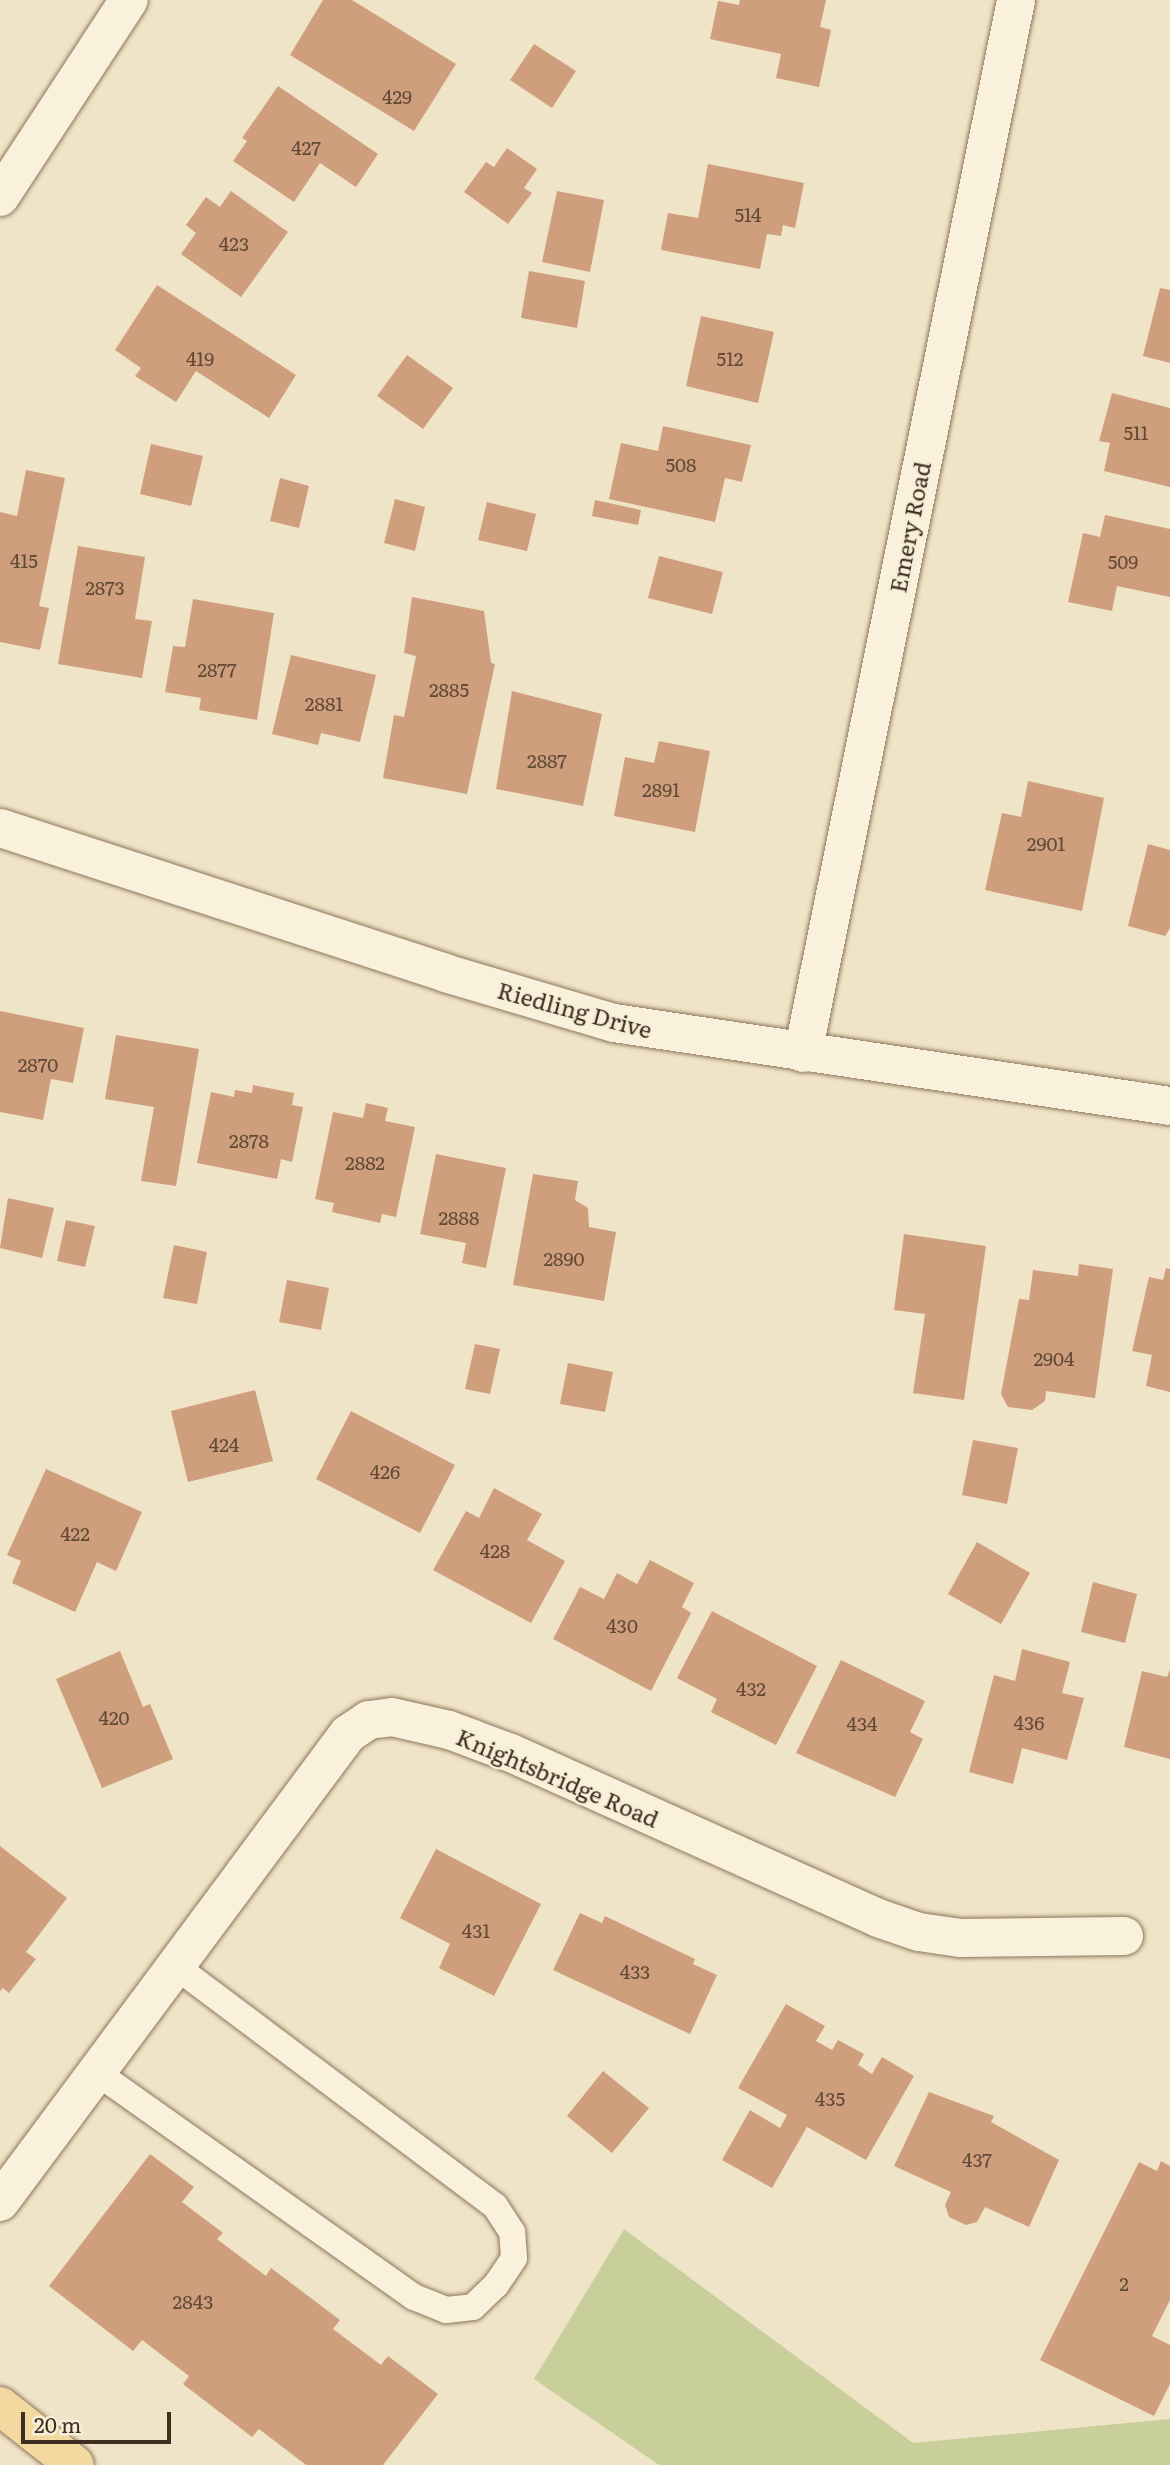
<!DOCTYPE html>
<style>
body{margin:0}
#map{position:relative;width:1170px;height:2465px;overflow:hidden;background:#f0e4c8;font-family:Literata,serif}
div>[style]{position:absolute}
.green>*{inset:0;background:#c9cf9b}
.building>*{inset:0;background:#cf9f7d}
.roads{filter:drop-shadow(0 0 2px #8d765c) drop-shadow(0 0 2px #8d765c)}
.service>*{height:26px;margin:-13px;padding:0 13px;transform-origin:13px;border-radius:13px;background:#faf1dc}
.minor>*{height:38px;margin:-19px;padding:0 19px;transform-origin:19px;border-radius:19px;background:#faf1dc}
.primary>*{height:38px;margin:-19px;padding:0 19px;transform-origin:19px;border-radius:19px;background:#f3d9a0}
span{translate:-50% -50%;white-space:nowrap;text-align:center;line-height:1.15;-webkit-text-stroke:5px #f7eed8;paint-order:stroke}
.number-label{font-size:19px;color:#624a37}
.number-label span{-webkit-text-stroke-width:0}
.street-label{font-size:23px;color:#3d2e20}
.scale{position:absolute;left:21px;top:2412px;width:150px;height:32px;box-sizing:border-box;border:4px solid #3d2e20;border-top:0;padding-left:9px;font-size:21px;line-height:24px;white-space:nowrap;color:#3d2e20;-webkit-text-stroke:5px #f7eed8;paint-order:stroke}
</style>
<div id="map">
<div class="green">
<i style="clip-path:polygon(624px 2229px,913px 2443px,1170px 2419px,1170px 2465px,659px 2465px,534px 2379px)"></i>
</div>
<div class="building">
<i style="clip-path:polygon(323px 0,352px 0,456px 64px,414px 131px,290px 55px)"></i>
<i style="clip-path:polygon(740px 0,826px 0,820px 27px,831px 30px,819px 87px,776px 78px,781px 54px,710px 39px,718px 1px,739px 5px)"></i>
<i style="clip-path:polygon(534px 44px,576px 71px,552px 108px,510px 80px)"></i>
<i style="clip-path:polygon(278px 86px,378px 154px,356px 187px,320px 163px,294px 202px,233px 161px,247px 141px,242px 138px)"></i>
<i style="clip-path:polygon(507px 148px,537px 169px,524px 188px,532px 193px,508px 224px,464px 192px,486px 162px,494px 167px)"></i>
<i style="clip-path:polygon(708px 164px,804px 183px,795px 228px,783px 225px,781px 236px,767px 234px,760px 269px,661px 250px,668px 213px,698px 218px)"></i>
<i style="clip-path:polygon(231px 191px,288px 232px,241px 297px,181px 254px,196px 233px,186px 225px,206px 197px,220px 207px)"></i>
<i style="clip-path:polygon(557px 191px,604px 200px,590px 272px,542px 262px)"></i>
<i style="clip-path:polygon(529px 271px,585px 281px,577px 328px,521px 318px)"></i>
<i style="clip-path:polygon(157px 285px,296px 375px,269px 418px,196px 371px,176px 402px,135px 376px,141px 368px,115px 350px)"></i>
<i style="clip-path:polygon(1160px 288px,1170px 290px,1170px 363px,1143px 356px)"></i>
<i style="clip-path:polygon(701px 316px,774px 332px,758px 403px,686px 386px)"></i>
<i style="clip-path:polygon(407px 355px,453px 388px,423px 429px,377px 396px)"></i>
<i style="clip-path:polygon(1112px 393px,1170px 408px,1170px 487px,1104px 471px,1110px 443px,1099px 441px)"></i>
<i style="clip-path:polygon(663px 426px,751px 445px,742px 482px,725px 478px,715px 522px,609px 499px,621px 443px,658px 451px)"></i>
<i style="clip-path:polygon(151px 444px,203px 456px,191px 506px,140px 494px)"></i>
<i style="clip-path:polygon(26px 470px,65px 478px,39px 606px,49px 608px,40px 650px,0 642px,0 512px,17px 516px)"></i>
<i style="clip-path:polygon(280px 478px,309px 486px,299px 528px,270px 521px)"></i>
<i style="clip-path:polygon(395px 499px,425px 507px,415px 551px,384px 543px)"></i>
<i style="clip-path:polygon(595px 500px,641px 510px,638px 525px,592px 516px)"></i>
<i style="clip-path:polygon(487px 502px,536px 514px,527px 551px,478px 540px)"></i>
<i style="clip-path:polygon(1105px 515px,1170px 529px,1170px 597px,1117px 586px,1112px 611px,1068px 602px,1083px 533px,1100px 537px)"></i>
<i style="clip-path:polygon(78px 546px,145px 557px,135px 619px,152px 621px,142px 678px,58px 664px)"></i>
<i style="clip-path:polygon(659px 556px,723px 572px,712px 614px,648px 598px)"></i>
<i style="clip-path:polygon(412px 597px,484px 611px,491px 663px,495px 664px,467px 794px,383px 778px,394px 715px,404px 717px,416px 656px,404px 653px)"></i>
<i style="clip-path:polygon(193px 599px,274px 613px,257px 720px,199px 710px,201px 698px,165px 692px,173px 646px,185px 647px)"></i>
<i style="clip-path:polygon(291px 655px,376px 675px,360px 742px,321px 733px,318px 745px,272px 734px)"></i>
<i style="clip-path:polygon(512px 691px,602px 714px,583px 806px,496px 789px)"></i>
<i style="clip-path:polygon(659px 741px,710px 751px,695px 832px,614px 816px,625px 757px,654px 763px)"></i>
<i style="clip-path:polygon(1028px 781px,1104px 798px,1082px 911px,985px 890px,1002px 813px,1021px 817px)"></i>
<i style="clip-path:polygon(1148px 844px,1170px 850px,1170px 928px,1165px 936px,1128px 926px)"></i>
<i style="clip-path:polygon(0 1011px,84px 1028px,73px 1083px,51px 1079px,43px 1120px,0 1112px)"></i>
<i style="clip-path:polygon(116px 1035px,199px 1049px,176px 1186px,141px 1181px,154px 1107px,105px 1099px)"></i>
<i style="clip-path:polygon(253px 1085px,294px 1093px,292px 1105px,303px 1107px,292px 1162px,281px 1159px,277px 1179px,197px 1163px,211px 1092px,234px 1097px,235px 1090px,252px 1093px)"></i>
<i style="clip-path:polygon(366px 1103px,388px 1108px,385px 1121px,415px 1127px,396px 1217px,382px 1214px,380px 1223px,332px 1212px,334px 1203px,315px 1199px,333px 1112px,363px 1118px)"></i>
<i style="clip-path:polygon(436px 1154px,506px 1168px,486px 1268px,462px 1263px,466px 1243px,420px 1234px)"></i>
<i style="clip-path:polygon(533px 1174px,578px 1181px,575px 1200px,588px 1208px,589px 1227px,616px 1232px,604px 1301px,513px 1285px)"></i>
<i style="clip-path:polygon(8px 1198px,54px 1208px,42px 1258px,0 1248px)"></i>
<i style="clip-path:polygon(66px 1220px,95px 1226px,85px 1267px,57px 1261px)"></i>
<i style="clip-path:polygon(904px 1234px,986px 1246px,964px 1400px,913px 1393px,925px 1314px,894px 1310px)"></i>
<i style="clip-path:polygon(174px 1245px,207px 1252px,197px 1304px,163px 1298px)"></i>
<i style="clip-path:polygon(1079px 1264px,1113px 1269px,1095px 1398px,1046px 1391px,1045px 1401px,1032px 1410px,1008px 1407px,1001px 1394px,1019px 1299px,1029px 1300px,1033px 1270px,1078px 1276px)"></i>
<i style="clip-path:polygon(1166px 1268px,1170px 1269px,1170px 1392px,1146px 1386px,1152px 1355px,1132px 1351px,1149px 1277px,1163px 1280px)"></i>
<i style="clip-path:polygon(287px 1280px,329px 1288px,321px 1330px,279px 1322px)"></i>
<i style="clip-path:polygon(475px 1344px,500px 1349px,490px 1394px,465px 1389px)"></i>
<i style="clip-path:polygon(568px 1363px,613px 1372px,605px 1412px,560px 1404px)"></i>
<i style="clip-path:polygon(255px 1390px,273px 1461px,188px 1482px,171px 1411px)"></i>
<i style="clip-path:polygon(351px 1411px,455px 1465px,420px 1533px,316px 1479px)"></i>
<i style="clip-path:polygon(973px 1440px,1018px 1448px,1007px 1504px,962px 1495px)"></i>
<i style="clip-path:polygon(46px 1469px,142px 1512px,116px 1571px,97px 1562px,75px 1612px,12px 1583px,21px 1561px,7px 1555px)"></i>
<i style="clip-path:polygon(494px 1488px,542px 1514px,527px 1540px,565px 1561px,531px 1623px,433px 1570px,466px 1511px,479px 1518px)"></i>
<i style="clip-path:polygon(977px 1542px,1030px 1573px,1001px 1624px,948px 1594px)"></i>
<i style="clip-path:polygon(650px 1560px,694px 1583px,682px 1607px,691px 1613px,651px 1691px,553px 1639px,580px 1587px,604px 1599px,617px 1573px,637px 1584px)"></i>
<i style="clip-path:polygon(1093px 1582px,1137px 1594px,1125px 1643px,1081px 1632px)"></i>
<i style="clip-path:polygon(712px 1611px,817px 1666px,776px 1745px,711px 1712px,717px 1699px,677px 1678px)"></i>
<i style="clip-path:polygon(1022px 1649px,1070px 1662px,1062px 1693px,1084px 1698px,1067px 1760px,1022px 1748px,1013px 1784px,969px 1772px,994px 1675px,1015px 1681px)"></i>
<i style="clip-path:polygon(120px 1651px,143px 1707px,150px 1704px,173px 1759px,102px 1788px,56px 1679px)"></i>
<i style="clip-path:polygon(841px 1660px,925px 1701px,910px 1732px,923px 1739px,895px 1797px,796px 1753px)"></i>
<i style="clip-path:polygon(1170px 1669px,1170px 1759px,1124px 1747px,1142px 1671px,1167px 1677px)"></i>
<i style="clip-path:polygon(0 1846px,67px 1898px,26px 1952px,36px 1959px,9px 1993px,3px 1988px,0 1991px)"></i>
<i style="clip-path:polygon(436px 1849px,541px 1904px,494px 1996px,439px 1968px,450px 1944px,400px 1918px)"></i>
<i style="clip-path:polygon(580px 1913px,602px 1923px,605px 1916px,695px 1959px,693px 1964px,717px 1975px,690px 2034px,553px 1970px)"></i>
<i style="clip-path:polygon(786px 2004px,825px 2026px,816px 2041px,832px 2050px,838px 2040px,864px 2054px,858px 2065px,872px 2074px,882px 2057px,914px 2076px,866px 2160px,807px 2127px,772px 2188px,722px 2160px,750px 2110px,780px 2128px,787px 2115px,738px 2088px)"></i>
<i style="clip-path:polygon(603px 2071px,649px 2108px,612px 2153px,567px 2116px)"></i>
<i style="clip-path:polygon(929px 2092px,994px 2116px,991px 2122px,1059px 2160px,1029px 2227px,985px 2207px,977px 2222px,966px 2225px,949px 2217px,945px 2205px,951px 2192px,894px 2166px)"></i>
<i style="clip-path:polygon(150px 2154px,194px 2187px,182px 2202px,223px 2233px,217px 2239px,266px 2276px,271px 2268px,340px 2320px,333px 2329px,381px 2365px,388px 2356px,438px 2394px,383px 2465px,306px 2465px,259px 2429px,252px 2437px,183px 2384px,189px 2376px,142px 2340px,133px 2351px,49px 2286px)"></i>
<i style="clip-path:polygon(1161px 2161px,1170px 2166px,1170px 2300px,1152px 2336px,1170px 2345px,1170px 2384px,1154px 2416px,1040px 2360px,1139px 2162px,1157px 2171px)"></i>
</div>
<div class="roads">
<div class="service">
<i style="left:96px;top:2072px;width:390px;rotate:35.3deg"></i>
<i style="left:414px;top:2297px;width:35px;rotate:22deg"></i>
<i style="left:446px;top:2310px;width:27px;rotate:-6deg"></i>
<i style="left:473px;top:2307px;width:32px;rotate:-44deg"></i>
<i style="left:496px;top:2285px;width:32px;rotate:-56deg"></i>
<i style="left:514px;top:2258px;width:26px;rotate:-94deg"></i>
<i style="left:512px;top:2232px;width:31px;rotate:-123deg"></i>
<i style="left:495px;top:2206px;width:400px;rotate:-143.1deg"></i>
</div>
<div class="minor">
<i style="left:0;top:197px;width:235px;rotate:-56.8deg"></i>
<i style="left:0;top:828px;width:468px;rotate:18deg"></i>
<i style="left:445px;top:973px;width:176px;rotate:16.5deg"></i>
<i style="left:614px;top:1023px;width:562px;rotate:8.49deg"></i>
<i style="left:803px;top:1053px;width:1074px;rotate:-78.56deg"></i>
<i style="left:0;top:2202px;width:583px;rotate:-53.37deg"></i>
<i style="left:348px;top:1734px;width:25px;rotate:-34deg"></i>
<i style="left:369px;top:1720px;width:23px;rotate:-7deg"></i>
<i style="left:392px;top:1717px;width:58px;rotate:12.8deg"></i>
<i style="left:449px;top:1730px;width:66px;rotate:20.4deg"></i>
<i style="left:511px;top:1753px;width:402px;rotate:24.2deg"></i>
<i style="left:878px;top:1918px;width:43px;rotate:18.9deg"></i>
<i style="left:919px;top:1932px;width:41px;rotate:8.3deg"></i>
<i style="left:960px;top:1938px;width:164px;rotate:-0.7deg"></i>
</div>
<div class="primary">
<i style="left:0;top:2406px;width:95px;rotate:38.2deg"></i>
</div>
</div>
<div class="number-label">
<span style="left:397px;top:97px">429</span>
<span style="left:306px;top:148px">427</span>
<span style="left:748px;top:215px">514</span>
<span style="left:234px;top:244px">423</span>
<span style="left:200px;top:359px">419</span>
<span style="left:730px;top:359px">512</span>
<span style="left:1136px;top:433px">511</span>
<span style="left:681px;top:465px">508</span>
<span style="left:24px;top:561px">415</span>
<span style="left:1123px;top:562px">509</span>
<span style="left:105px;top:588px">2873</span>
<span style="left:217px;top:670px">2877</span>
<span style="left:449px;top:690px">2885</span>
<span style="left:324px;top:704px">2881</span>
<span style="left:547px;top:761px">2887</span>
<span style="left:661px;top:790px">2891</span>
<span style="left:1046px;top:844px">2901</span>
<span style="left:38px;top:1065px">2870</span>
<span style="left:249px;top:1141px">2878</span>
<span style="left:365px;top:1163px">2882</span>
<span style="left:459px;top:1218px">2888</span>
<span style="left:564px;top:1259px">2890</span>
<span style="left:1054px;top:1359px">2904</span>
<span style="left:224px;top:1445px">424</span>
<span style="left:385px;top:1472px">426</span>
<span style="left:75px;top:1534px">422</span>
<span style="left:495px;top:1551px">428</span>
<span style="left:622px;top:1626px">430</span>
<span style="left:751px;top:1689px">432</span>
<span style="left:114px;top:1718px">420</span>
<span style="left:1029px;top:1723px">436</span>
<span style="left:862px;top:1724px">434</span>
<span style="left:476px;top:1931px">431</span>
<span style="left:635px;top:1972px">433</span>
<span style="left:830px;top:2099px">435</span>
<span style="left:977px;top:2160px">437</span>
<span style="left:1124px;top:2284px">2</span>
<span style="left:193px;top:2302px">2843</span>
</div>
<div class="street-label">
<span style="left:909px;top:527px;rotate:-79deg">Emery Road</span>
<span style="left:575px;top:1009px;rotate:15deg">Riedling Drive</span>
<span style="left:558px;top:1777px;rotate:23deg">Knightsbridge Road</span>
</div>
<div class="scale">20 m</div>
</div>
